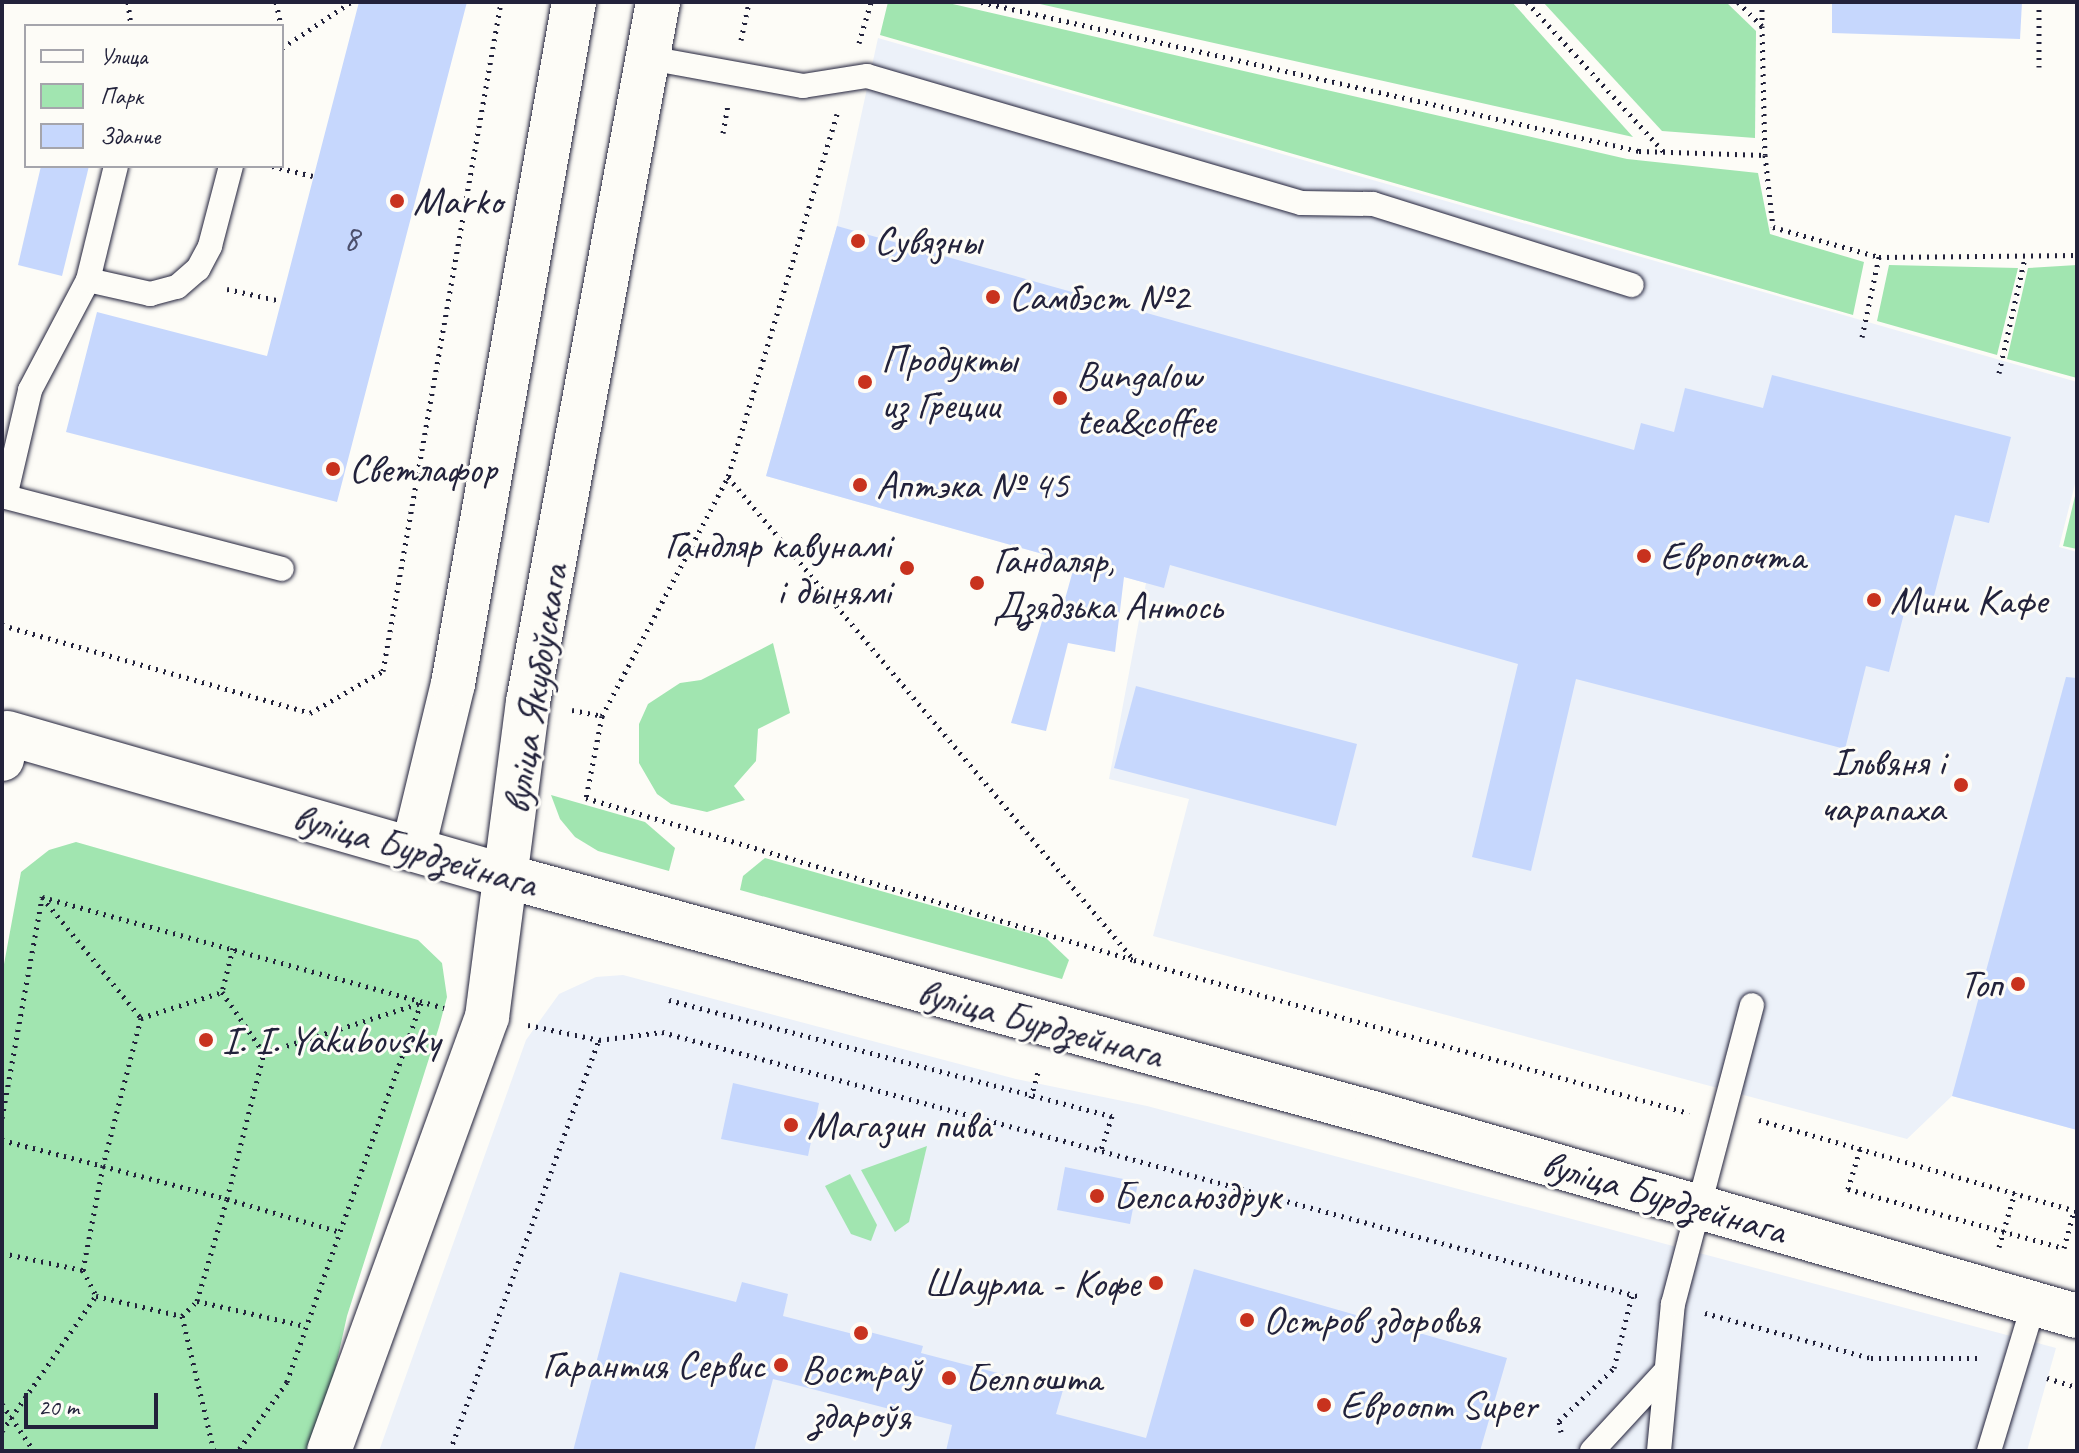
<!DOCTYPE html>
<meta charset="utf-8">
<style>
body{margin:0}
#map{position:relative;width:2079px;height:1453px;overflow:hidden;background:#fdfcf7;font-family:Caveat,sans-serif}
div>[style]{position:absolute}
.built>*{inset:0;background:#ecf1f9}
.green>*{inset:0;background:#a1e5b0}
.building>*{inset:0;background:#c6d7fd}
.path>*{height:5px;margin-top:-2.5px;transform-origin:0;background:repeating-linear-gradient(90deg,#22223b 0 2px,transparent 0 8px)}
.roads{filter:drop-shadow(0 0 2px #22223b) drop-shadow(0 0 2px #22223b)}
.service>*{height:24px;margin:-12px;padding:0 12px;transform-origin:12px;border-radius:12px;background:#fdfcf7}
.tertiary>*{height:44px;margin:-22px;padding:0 22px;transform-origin:22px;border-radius:22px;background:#fdfcf7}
.secondary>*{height:44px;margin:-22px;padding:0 22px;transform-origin:22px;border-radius:22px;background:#fdfcf7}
.dots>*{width:22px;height:22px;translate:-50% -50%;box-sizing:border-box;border:4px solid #fdfcf7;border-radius:50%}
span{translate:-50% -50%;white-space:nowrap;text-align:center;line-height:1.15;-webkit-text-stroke:6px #fdfcf7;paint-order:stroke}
.number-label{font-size:36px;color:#4b4f6c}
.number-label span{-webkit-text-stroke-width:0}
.poi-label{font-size:40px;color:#22223b}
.left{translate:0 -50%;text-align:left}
.right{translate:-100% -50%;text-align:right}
.street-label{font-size:40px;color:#22223b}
.frame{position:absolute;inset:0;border:4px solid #22223b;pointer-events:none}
.legend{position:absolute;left:24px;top:24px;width:260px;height:144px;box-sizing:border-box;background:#fdfcf7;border:2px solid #a5a5ac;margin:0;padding:10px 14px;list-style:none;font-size:24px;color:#22223b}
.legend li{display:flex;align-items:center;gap:16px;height:40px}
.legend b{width:40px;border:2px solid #a5a5ac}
.scale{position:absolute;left:24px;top:1393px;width:134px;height:36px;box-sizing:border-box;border:4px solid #22223b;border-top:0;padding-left:10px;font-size:24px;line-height:28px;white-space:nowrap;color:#22223b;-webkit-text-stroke:6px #fdfcf7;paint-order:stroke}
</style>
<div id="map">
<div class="built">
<i style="clip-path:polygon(878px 38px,2077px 382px,2077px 476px,2059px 547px,2077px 552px,2077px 1130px,1952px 1096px,1907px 1139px,1153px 936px,1189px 799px,1109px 779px,1146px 583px,766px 476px,837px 226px)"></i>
<i style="clip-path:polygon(623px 975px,1016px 1079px,1147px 1106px,2056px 1348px,2027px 1451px,379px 1451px,526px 1040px,559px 994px,596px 977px)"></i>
</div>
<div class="green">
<i style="clip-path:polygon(888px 2px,944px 2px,1627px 159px,1758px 173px,1770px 234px,1864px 262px,1853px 315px,880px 35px)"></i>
<i style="clip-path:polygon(1031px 2px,1512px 2px,1633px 137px)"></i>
<i style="clip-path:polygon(1543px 2px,1726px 2px,1756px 31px,1755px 138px,1662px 131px)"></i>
<i style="clip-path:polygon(1889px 265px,2018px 268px,1997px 355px,1877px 321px)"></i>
<i style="clip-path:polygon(2077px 265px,2077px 378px,2007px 359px,2028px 268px)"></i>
<i style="clip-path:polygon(2077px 488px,2077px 549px,2063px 546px)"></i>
<i style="clip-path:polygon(773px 643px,790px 713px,758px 729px,756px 761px,734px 786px,745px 800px,707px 812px,671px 804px,657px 794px,639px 763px,639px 724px,648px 704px,680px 683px,701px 680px)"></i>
<i style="clip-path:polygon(551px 795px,645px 822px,675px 848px,669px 871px,598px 851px,575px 837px,560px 819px)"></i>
<i style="clip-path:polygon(76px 842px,418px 940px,442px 963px,447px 997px,439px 1027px,347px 1316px,317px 1451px,2px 1451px,2px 975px,21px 872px,49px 850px)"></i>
<i style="clip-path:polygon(765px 858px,1046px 938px,1069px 960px,1062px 979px,740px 890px,743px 876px)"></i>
<i style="clip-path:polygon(927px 1146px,909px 1222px,895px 1232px,861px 1170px)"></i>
<i style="clip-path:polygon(850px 1174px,877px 1225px,871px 1241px,851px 1234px,825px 1186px)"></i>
</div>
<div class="building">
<i style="clip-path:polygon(359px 2px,467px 2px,337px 502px,66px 432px,97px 312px,267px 356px)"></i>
<i style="clip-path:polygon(1832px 2px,2022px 2px,2020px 39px,1832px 33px)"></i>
<i style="clip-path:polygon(41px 166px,89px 166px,62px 276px,18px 265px)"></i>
<i style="clip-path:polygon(837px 226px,1634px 450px,1641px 423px,1674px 432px,1685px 388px,1763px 408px,1772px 375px,2011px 437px,1989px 523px,1955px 515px,1934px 596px,1910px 590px,1889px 672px,1866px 666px,1845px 749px,1576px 679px,1531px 871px,1472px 857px,1518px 664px,1170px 565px,1164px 588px,1124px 577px,1115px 652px,1068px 643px,1046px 731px,1011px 723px,1047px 605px,1062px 610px,1075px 563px,766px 476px)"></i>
<i style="clip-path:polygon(2066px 677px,2077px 678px,2077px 1130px,1952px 1096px)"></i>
<i style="clip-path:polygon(1136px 686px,1357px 744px,1336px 826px,1114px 768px)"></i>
<i style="clip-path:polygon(733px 1083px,819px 1103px,808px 1156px,721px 1139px)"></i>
<i style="clip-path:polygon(1065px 1167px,1138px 1182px,1130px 1224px,1057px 1210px)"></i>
<i style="clip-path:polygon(1194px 1269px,1507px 1358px,1480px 1451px,946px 1451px,952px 1425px,773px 1379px,754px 1451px,573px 1451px,620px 1272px,736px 1302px,742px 1282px,788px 1294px,783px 1316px,857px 1335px,858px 1329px,923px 1346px,921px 1353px,1063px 1390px,1056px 1414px,1146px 1438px)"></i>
</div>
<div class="path">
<i style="left:128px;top:2px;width:24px;rotate:83deg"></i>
<i style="left:276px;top:2px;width:25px;rotate:78deg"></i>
<i style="left:981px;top:2px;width:675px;rotate:12.76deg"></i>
<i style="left:1639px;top:151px;width:126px;rotate:1.8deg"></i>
<i style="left:1765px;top:155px;width:72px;rotate:83.7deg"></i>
<i style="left:1773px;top:227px;width:110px;rotate:15.8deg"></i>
<i style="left:1879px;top:257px;width:198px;rotate:-0.6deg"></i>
<i style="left:1527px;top:2px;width:203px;rotate:47.6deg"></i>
<i style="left:1738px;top:2px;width:34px;rotate:45deg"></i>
<i style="left:1762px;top:26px;width:129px;rotate:88.7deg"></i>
<i style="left:1762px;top:2px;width:23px;rotate:90deg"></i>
<i style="left:741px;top:40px;width:39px;rotate:-78deg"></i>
<i style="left:859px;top:43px;width:43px;rotate:-73.7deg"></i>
<i style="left:282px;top:48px;width:83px;rotate:-33.7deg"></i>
<i style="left:2039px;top:67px;width:65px;rotate:-90deg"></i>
<i style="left:837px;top:114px;width:379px;rotate:106.7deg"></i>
<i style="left:728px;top:477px;width:631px;rotate:49.95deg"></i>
<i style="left:723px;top:133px;width:28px;rotate:-80deg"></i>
<i style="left:272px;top:166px;width:42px;rotate:13.7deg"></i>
<i style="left:227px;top:289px;width:55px;rotate:12.5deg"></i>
<i style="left:1862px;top:337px;width:82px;rotate:-78deg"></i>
<i style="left:1999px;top:373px;width:118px;rotate:-77.3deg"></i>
<i style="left:2px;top:625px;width:320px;rotate:15.9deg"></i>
<i style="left:310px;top:713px;width:84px;rotate:-29.9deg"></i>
<i style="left:383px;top:671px;width:679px;rotate:-80deg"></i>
<i style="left:572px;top:710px;width:31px;rotate:11deg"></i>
<i style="left:602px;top:716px;width:84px;rotate:101deg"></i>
<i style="left:586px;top:798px;width:571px;rotate:16.47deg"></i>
<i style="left:1134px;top:960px;width:576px;rotate:15.41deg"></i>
<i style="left:602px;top:716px;width:270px;rotate:-62.2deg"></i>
<i style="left:42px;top:897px;width:417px;rotate:15.4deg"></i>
<i style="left:233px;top:948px;width:45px;rotate:104deg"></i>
<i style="left:222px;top:992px;width:74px;rotate:55.5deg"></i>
<i style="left:264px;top:1053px;width:165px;rotate:-17.7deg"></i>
<i style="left:421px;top:1003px;width:402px;rotate:109.5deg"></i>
<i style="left:287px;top:1382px;width:85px;rotate:125.4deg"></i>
<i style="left:669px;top:1000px;width:458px;rotate:14.7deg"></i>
<i style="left:1112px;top:1116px;width:36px;rotate:108deg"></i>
<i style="left:141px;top:1018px;width:153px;rotate:104.4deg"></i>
<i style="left:103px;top:1166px;width:128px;rotate:14.9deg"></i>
<i style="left:227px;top:1199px;width:151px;rotate:-75.8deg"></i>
<i style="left:528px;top:1025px;width:73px;rotate:11.9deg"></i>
<i style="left:599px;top:1040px;width:64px;rotate:-7.2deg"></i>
<i style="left:662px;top:1032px;width:1014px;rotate:15.15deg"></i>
<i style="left:1031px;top:1098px;width:31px;rotate:-75deg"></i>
<i style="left:2px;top:1118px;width:225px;rotate:-79.7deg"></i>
<i style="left:42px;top:897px;width:156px;rotate:50.7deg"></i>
<i style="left:141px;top:1018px;width:85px;rotate:-17.8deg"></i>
<i style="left:1759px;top:1120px;width:331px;rotate:16deg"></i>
<i style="left:2px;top:1140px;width:104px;rotate:14.4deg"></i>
<i style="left:103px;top:1166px;width:106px;rotate:100.9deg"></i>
<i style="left:83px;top:1270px;width:29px;rotate:63deg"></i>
<i style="left:96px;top:1296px;width:88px;rotate:13.1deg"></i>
<i style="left:182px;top:1316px;width:21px;rotate:-45deg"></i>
<i style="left:197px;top:1301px;width:106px;rotate:-73.6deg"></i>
<i style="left:227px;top:1199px;width:115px;rotate:16.2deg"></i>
<i style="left:1860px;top:1149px;width:42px;rotate:106.7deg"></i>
<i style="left:1848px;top:1189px;width:224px;rotate:15.3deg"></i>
<i style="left:2064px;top:1248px;width:39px;rotate:-75deg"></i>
<i style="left:1999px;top:1247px;width:57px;rotate:-73.8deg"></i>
<i style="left:2px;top:1253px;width:83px;rotate:11.9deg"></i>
<i style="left:197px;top:1301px;width:111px;rotate:13deg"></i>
<i style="left:1705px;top:1313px;width:172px;rotate:15.2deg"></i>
<i style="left:1871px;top:1358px;width:109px"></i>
<i style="left:182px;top:1316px;width:139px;rotate:76.7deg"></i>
<i style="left:2047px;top:1378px;width:31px;rotate:17deg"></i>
<i style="left:2px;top:1404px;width:57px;rotate:55.8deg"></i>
<i style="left:2px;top:1431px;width:165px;rotate:-55.2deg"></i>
<i style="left:1561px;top:1432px;width:11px;rotate:-100deg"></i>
<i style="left:1559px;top:1421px;width:76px;rotate:-43.9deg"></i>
<i style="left:1614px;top:1368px;width:75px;rotate:-76.1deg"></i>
<i style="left:450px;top:1451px;width:437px;rotate:-70.1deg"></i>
</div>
<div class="roads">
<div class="service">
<i style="left:649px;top:58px;width:157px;rotate:10.3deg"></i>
<i style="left:803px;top:86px;width:65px;rotate:-8.9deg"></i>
<i style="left:867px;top:76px;width:452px;rotate:16.3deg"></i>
<i style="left:1301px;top:203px;width:72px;rotate:0.8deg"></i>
<i style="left:1373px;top:204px;width:271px;rotate:17.4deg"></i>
<i style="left:88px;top:280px;width:64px;rotate:12.7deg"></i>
<i style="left:150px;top:294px;width:28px;rotate:-15deg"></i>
<i style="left:177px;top:287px;width:28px;rotate:-41deg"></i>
<i style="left:198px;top:269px;width:26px;rotate:-62deg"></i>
<i style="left:210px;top:246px;width:83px;rotate:-75.3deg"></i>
<i style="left:2px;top:496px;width:289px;rotate:14.6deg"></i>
<i style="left:5px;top:497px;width:110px;rotate:-76.8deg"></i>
<i style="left:30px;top:390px;width:124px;rotate:-62.2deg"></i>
<i style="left:88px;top:280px;width:117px;rotate:-76.2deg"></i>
<i style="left:1592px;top:1451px;width:105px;rotate:-47.3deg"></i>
<i style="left:1659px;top:1451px;width:148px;rotate:-84.6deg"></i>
<i style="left:1673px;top:1304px;width:309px;rotate:-75.2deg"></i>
<i style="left:1989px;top:1451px;width:155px;rotate:-73.1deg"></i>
</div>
<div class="tertiary">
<i style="left:509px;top:877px;width:896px;rotate:15.28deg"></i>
<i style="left:1373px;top:1113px;width:733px;rotate:16.09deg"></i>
</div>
<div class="secondary">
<i style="left:2px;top:759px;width:26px;rotate:-79deg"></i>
<i style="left:7px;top:733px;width:522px;rotate:16.01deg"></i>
<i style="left:413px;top:849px;width:170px;rotate:-76.4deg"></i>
<i style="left:453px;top:684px;width:693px;rotate:-79.94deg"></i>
<i style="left:329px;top:1451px;width:462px;rotate:-70deg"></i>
<i style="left:487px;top:1017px;width:318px;rotate:-82.6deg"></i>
<i style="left:528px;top:702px;width:712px;rotate:-79.48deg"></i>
</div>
</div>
<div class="dots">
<i style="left:397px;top:201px;background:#c8321e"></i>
<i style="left:858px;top:241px;background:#c8321e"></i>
<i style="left:993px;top:297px;background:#c8321e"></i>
<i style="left:865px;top:382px;background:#c8321e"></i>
<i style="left:1060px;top:398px;background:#c8321e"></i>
<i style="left:333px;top:469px;background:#c8321e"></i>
<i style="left:860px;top:485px;background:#c8321e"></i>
<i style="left:1644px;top:556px;background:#c8321e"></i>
<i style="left:907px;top:568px;background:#c8321e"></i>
<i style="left:977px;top:583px;background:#c8321e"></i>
<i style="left:1874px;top:600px;background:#c8321e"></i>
<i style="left:1961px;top:785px;background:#c8321e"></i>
<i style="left:2018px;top:984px;background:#c8321e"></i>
<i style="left:206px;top:1040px;background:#c8321e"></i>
<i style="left:791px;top:1125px;background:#c8321e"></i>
<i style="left:1097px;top:1196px;background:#c8321e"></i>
<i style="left:1156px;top:1283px;background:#c8321e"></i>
<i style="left:1247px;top:1320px;background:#c8321e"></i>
<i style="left:861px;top:1333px;background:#c8321e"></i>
<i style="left:781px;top:1365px;background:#c8321e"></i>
<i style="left:949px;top:1378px;background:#c8321e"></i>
<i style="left:1324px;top:1405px;background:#c8321e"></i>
</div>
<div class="number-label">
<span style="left:351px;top:239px">8</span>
</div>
<div class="poi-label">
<span class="left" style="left:413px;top:201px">Marko</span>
<span class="left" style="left:874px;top:241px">Сувязны</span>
<span class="left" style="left:1009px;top:297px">Самбэст №2</span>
<span class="left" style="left:881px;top:382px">Продукты<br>из Греции</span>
<span class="left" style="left:1076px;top:398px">Bungalow<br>tea&amp;coffee</span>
<span class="left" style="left:349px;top:469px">Светлафор</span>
<span class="left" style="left:876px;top:485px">Аптэка № 45</span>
<span class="right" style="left:891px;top:568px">Гандляр кавунамі<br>і дынямі</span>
<span class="left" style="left:1660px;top:556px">Европочта</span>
<span class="left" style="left:993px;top:583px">Гандаляр,<br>Дзядзька Антось</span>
<span class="left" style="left:1890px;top:600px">Мини Кафе</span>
<span class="right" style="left:1945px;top:785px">Ільвяня і<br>чарапаха</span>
<span class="right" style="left:2002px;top:984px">Топ</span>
<span class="left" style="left:222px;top:1040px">I. I. Yakubovsky</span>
<span class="left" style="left:807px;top:1125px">Магазин пива</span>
<span class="left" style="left:1113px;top:1196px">Белсаюздрук</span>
<span class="right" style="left:1140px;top:1283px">Шаурма - Кофе</span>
<span class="left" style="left:1263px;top:1320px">Остров здоровья</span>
<span class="right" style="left:765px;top:1365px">Гарантия Сервис</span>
<span style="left:861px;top:1393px">Востраў<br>здароўя</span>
<span class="left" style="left:965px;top:1378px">Белпошта</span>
<span class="left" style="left:1340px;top:1405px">Евроопт Super</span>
</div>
<div class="street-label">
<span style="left:535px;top:689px;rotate:-81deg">вуліца Якубоўскага</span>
<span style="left:415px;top:850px;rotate:16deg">вуліца Бурдзейнага</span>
<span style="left:1040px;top:1023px;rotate:15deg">вуліца Бурдзейнага</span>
<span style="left:1664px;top:1197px;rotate:16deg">вуліца Бурдзейнага</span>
</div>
<div class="frame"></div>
<ul class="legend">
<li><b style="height:10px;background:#fdfcf7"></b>Улица</li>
<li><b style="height:22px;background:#a1e5b0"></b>Парк</li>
<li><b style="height:22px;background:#c6d7fd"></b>Здание</li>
</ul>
<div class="scale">20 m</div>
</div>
